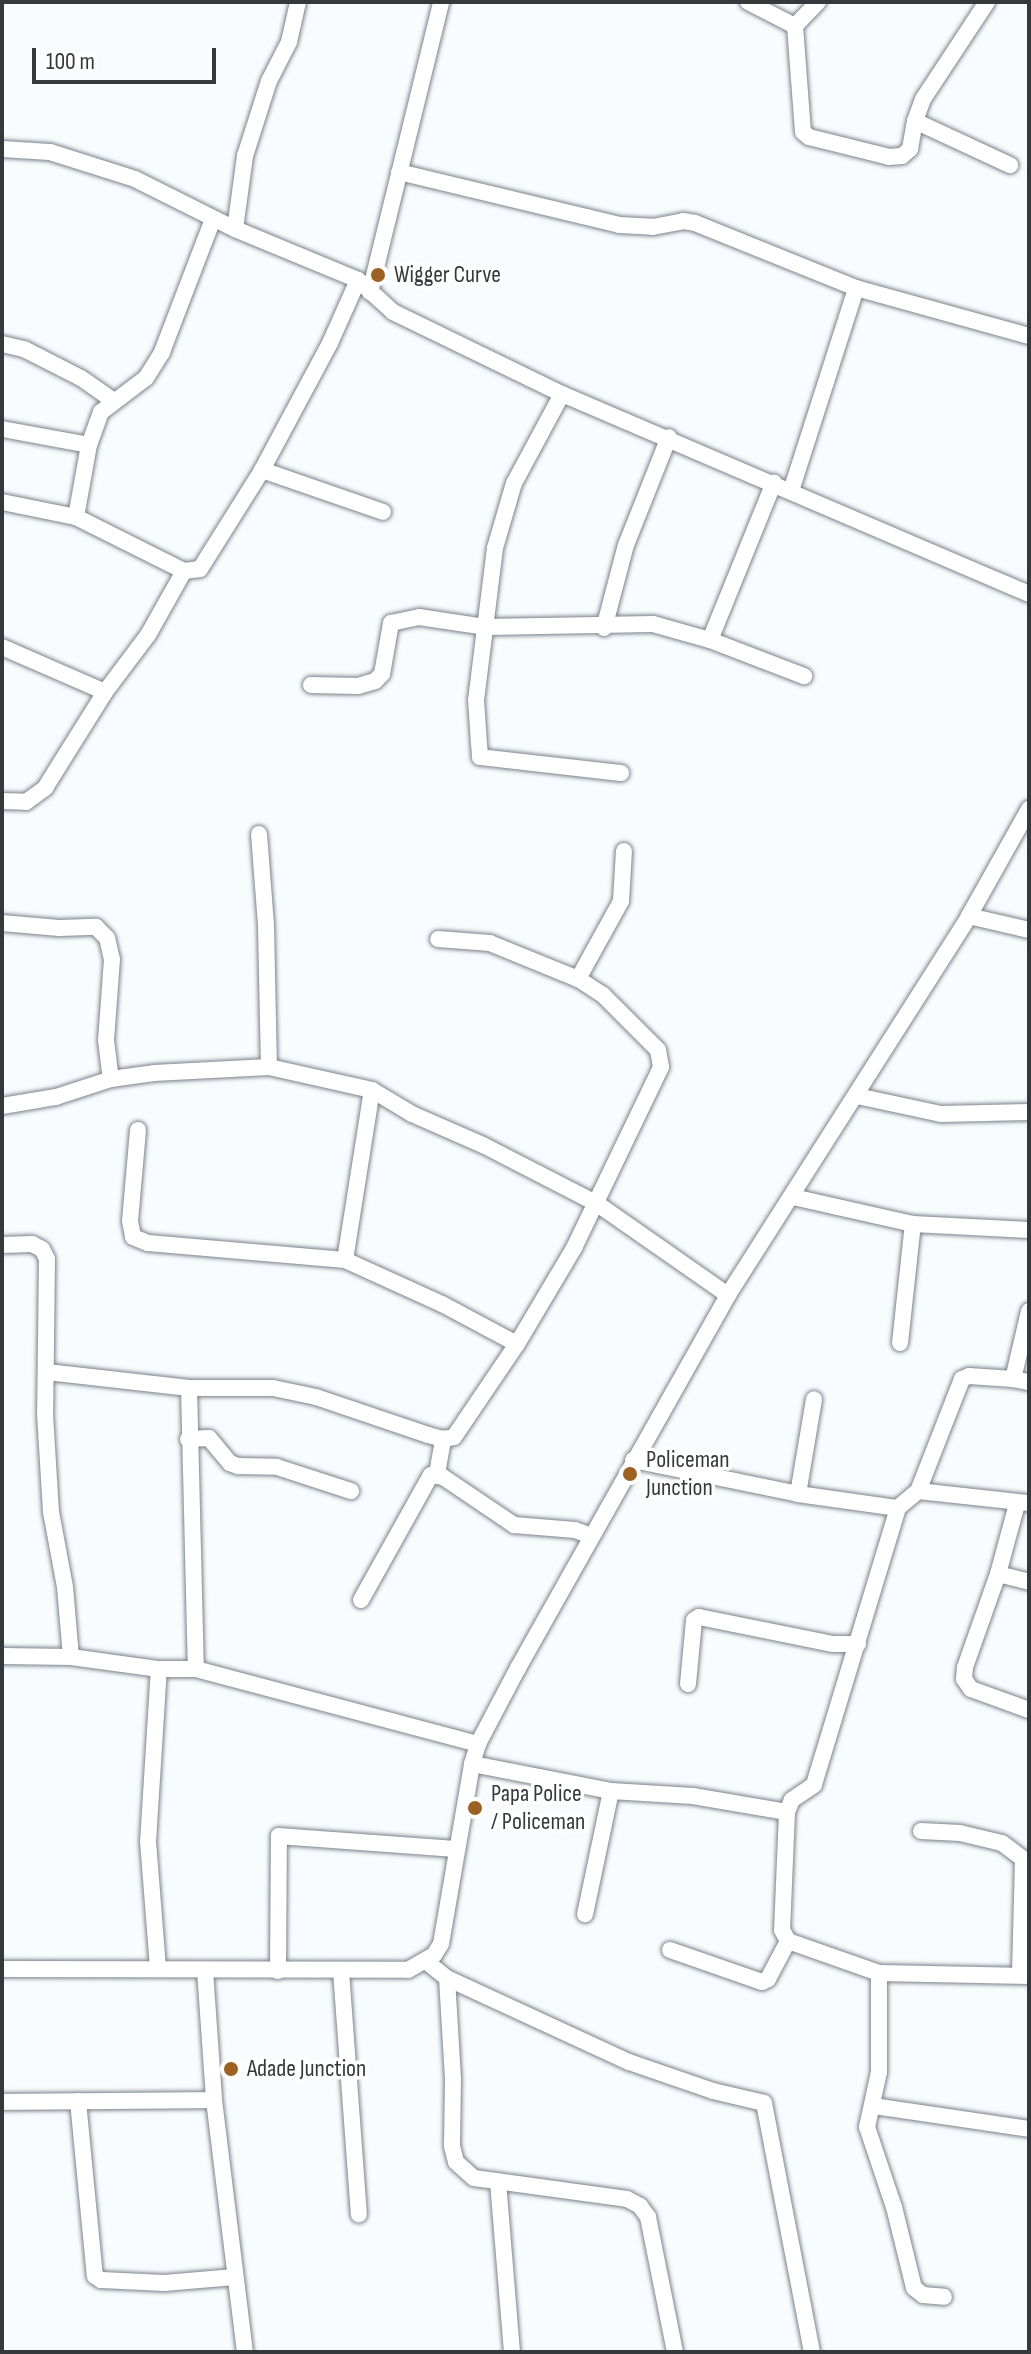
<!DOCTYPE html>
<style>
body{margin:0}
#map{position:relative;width:1031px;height:2354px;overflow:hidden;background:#f9fcff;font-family:"Sofia Sans Condensed",sans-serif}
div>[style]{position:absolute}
.roads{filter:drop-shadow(0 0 2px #7b8289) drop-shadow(0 0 2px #7b8289)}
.minor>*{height:16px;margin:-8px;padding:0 8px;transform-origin:8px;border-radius:8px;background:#fff}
.dots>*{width:22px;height:22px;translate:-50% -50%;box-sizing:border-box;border:4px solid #fff;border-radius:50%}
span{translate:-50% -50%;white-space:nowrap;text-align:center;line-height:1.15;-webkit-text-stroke:7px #fff;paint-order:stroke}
.poi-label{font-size:24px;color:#36393c}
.left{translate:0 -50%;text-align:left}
.frame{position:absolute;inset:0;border:4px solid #36393c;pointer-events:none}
.scale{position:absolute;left:32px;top:48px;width:184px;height:36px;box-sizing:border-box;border:4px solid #36393c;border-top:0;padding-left:10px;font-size:24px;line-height:28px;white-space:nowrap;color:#36393c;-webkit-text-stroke:6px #fff;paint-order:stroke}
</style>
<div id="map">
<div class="roads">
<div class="minor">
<i style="left:748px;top:2px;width:53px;rotate:27.1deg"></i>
<i style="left:818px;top:2px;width:33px;rotate:134deg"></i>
<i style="left:795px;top:26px;width:106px;rotate:85.7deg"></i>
<i style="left:803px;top:132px;width:8px;rotate:40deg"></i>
<i style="left:809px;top:137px;width:82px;rotate:14deg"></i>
<i style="left:889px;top:157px;width:13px;rotate:-4deg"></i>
<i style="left:902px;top:156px;width:11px;rotate:-41deg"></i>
<i style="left:910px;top:149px;width:28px;rotate:-80deg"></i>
<i style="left:987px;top:2px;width:116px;rotate:123.4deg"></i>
<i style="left:923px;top:99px;width:23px;rotate:110deg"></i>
<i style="left:915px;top:121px;width:105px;rotate:24.9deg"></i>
<i style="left:2px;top:149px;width:48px;rotate:3.6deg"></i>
<i style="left:50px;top:152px;width:89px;rotate:17.6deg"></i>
<i style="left:135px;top:179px;width:112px;rotate:26.6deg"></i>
<i style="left:235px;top:229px;width:133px;rotate:22.5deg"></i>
<i style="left:358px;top:280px;width:47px;rotate:42.4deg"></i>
<i style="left:393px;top:312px;width:188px;rotate:25.9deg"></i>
<i style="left:562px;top:394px;width:508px;rotate:23.18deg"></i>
<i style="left:399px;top:172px;width:226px;rotate:13.5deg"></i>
<i style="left:619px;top:225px;width:34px;rotate:3deg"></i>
<i style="left:653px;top:227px;width:31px;rotate:-11deg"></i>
<i style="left:683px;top:221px;width:12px;rotate:9deg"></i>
<i style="left:695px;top:223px;width:174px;rotate:22deg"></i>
<i style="left:856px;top:288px;width:180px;rotate:15.5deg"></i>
<i style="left:235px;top:229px;width:74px;rotate:-82.2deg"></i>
<i style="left:245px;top:156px;width:79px;rotate:-72.3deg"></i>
<i style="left:269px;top:81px;width:44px;rotate:-62.9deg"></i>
<i style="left:289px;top:42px;width:41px;rotate:-77.3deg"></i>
<i style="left:370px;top:292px;width:299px;rotate:-76.2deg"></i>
<i style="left:2px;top:344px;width:23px;rotate:13deg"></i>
<i style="left:24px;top:349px;width:64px;rotate:27deg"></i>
<i style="left:81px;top:378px;width:39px;rotate:35deg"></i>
<i style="left:562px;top:394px;width:101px;rotate:118.3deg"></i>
<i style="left:514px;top:483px;width:68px;rotate:106.3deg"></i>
<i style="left:495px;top:548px;width:153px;rotate:97.1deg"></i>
<i style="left:476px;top:700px;width:57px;rotate:86deg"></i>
<i style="left:480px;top:757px;width:142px;rotate:6.5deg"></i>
<i style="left:2px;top:429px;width:88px;rotate:10.4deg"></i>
<i style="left:262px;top:470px;width:128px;rotate:19.1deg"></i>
<i style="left:791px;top:491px;width:213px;rotate:-72.2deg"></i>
<i style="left:2px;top:502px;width:76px;rotate:11.5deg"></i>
<i style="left:76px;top:517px;width:121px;rotate:26.6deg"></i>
<i style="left:184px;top:571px;width:16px;rotate:-7deg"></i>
<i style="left:200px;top:569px;width:117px;rotate:-57.9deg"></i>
<i style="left:262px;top:470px;width:144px;rotate:-61.8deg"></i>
<i style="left:330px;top:343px;width:69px;rotate:-66deg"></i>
<i style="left:76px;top:517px;width:73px;rotate:-79.8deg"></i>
<i style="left:89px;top:445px;width:35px;rotate:-70deg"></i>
<i style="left:101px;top:412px;width:56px;rotate:-37.1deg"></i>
<i style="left:146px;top:378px;width:31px;rotate:-58deg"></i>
<i style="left:162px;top:352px;width:142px;rotate:-69deg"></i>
<i style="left:604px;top:628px;width:86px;rotate:-75.2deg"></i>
<i style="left:626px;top:545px;width:116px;rotate:-68.3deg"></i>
<i style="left:710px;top:640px;width:170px;rotate:-67.9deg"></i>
<i style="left:2px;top:647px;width:112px;rotate:23.6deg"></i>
<i style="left:311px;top:685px;width:47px;rotate:1.2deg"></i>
<i style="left:358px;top:686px;width:18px;rotate:-16deg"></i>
<i style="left:375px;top:681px;width:10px;rotate:-45deg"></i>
<i style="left:382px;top:674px;width:52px;rotate:-80deg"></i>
<i style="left:391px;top:623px;width:29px;rotate:-12deg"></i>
<i style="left:419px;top:617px;width:68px;rotate:8.5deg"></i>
<i style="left:486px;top:627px;width:167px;rotate:-1deg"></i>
<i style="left:653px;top:624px;width:59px;rotate:15.7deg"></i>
<i style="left:710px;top:640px;width:101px;rotate:21deg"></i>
<i style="left:2px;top:801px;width:24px;rotate:2deg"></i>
<i style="left:26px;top:802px;width:24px;rotate:-36deg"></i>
<i style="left:45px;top:788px;width:113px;rotate:-58deg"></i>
<i style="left:105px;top:692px;width:71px;rotate:-53deg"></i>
<i style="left:148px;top:635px;width:73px;rotate:-60.6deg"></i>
<i style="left:259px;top:834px;width:92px;rotate:85.6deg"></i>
<i style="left:266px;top:926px;width:141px;rotate:88.8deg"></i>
<i style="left:969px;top:916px;width:62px;rotate:13.1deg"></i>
<i style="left:2px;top:923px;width:57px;rotate:5deg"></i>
<i style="left:59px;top:928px;width:37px;rotate:-2deg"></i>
<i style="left:96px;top:927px;width:16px;rotate:45deg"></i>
<i style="left:107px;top:938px;width:22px;rotate:77deg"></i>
<i style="left:112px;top:959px;width:81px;rotate:94.2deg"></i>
<i style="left:106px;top:1040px;width:39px;rotate:83deg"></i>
<i style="left:578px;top:979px;width:89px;rotate:-61.1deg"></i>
<i style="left:621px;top:901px;width:50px;rotate:-86.6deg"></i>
<i style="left:857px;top:1096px;width:86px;rotate:12.1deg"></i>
<i style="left:941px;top:1114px;width:88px;rotate:-1.3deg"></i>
<i style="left:2px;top:1106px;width:55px;rotate:-9.5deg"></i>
<i style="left:56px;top:1097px;width:58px;rotate:-18.1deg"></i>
<i style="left:111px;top:1079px;width:43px;rotate:-7.9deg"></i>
<i style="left:154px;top:1073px;width:115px;rotate:-3deg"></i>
<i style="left:269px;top:1067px;width:106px;rotate:12.6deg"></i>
<i style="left:372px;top:1090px;width:47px;rotate:31deg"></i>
<i style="left:412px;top:1114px;width:77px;rotate:23.6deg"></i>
<i style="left:483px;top:1145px;width:127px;rotate:27.2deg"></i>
<i style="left:596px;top:1203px;width:161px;rotate:34.9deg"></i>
<i style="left:138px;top:1130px;width:91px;rotate:95deg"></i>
<i style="left:130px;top:1221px;width:16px;rotate:79deg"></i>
<i style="left:133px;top:1237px;width:16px;rotate:22deg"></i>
<i style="left:148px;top:1243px;width:198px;rotate:4.9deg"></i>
<i style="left:345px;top:1260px;width:107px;rotate:24.4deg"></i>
<i style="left:442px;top:1304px;width:85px;rotate:28.1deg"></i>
<i style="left:793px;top:1197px;width:123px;rotate:12.7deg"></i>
<i style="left:913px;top:1224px;width:116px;rotate:3deg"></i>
<i style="left:2px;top:1245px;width:30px;rotate:-2deg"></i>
<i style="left:32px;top:1244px;width:11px;rotate:27deg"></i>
<i style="left:42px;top:1249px;width:11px;rotate:63deg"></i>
<i style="left:47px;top:1259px;width:155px;rotate:90.7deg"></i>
<i style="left:45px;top:1414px;width:98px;rotate:86.5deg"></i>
<i style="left:51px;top:1512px;width:76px;rotate:79.4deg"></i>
<i style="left:65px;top:1587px;width:70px;rotate:85.1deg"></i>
<i style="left:345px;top:1260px;width:172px;rotate:-81deg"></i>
<i style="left:1029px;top:1311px;width:70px;rotate:103.2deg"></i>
<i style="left:1013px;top:1379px;width:44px;rotate:-176.1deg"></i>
<i style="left:969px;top:1376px;width:8px;rotate:157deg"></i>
<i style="left:962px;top:1379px;width:120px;rotate:111.4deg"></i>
<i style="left:918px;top:1491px;width:26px;rotate:140deg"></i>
<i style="left:898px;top:1508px;width:289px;rotate:106.9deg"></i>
<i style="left:814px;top:1785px;width:27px;rotate:146deg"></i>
<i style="left:792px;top:1800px;width:13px;rotate:113deg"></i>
<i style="left:787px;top:1812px;width:118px;rotate:92.4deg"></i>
<i style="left:782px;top:1930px;width:13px;rotate:61deg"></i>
<i style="left:788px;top:1941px;width:96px;rotate:19.4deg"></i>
<i style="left:879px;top:1973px;width:150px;rotate:1.1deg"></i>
<i style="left:900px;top:1343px;width:120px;rotate:-83.8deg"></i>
<i style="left:47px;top:1372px;width:143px;rotate:6.4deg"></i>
<i style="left:189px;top:1388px;width:84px"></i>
<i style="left:273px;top:1388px;width:44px;rotate:11.8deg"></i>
<i style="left:316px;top:1397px;width:118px;rotate:18.7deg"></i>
<i style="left:428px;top:1435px;width:16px;rotate:15deg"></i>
<i style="left:443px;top:1439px;width:11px;rotate:-10deg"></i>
<i style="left:454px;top:1437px;width:112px;rotate:-55.9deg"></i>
<i style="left:517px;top:1344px;width:112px;rotate:-59.3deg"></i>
<i style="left:574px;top:1248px;width:201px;rotate:-64.3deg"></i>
<i style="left:661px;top:1067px;width:17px;rotate:-100deg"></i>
<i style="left:658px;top:1050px;width:78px;rotate:-135deg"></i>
<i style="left:603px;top:995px;width:30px;rotate:-147deg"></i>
<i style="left:578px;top:979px;width:95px;rotate:-157.8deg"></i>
<i style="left:490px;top:943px;width:52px;rotate:-175.6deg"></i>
<i style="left:1013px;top:1379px;width:16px;rotate:11deg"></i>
<i style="left:189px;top:1388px;width:281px;rotate:88.6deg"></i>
<i style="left:188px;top:1439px;width:21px;rotate:-3deg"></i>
<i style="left:209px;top:1438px;width:33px;rotate:50deg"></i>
<i style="left:230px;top:1463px;width:9px;rotate:21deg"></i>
<i style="left:238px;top:1466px;width:39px;rotate:1deg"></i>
<i style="left:277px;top:1467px;width:78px;rotate:18deg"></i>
<i style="left:633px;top:1460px;width:168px;rotate:11.6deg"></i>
<i style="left:798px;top:1494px;width:101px;rotate:8deg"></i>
<i style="left:437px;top:1474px;width:36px;rotate:-80deg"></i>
<i style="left:918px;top:1491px;width:112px;rotate:6.2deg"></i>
<i style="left:798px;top:1494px;width:96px;rotate:-80.4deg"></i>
<i style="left:1017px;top:1504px;width:73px;rotate:105.2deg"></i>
<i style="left:998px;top:1574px;width:99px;rotate:109.5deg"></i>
<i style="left:965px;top:1667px;width:12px;rotate:95deg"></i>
<i style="left:964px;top:1679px;width:12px;rotate:55deg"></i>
<i style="left:971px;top:1689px;width:62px;rotate:19.9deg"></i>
<i style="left:998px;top:1574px;width:32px;rotate:14deg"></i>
<i style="left:361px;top:1600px;width:143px;rotate:-60.8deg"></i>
<i style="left:431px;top:1475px;width:12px;rotate:9deg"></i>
<i style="left:443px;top:1477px;width:86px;rotate:34.1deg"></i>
<i style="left:514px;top:1525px;width:61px;rotate:4.7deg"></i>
<i style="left:575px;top:1530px;width:15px;rotate:20deg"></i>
<i style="left:2px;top:1656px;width:69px;rotate:0.8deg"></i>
<i style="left:71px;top:1657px;width:89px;rotate:7.8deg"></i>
<i style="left:159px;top:1669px;width:37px"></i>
<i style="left:196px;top:1669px;width:292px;rotate:14.9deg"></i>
<i style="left:688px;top:1684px;width:64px;rotate:-84.6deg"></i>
<i style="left:694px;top:1620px;width:6px;rotate:-31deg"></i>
<i style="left:699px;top:1617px;width:137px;rotate:11.4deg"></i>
<i style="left:833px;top:1644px;width:25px"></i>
<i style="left:472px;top:1764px;width:142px;rotate:11deg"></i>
<i style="left:611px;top:1791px;width:126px;rotate:101.9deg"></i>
<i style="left:611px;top:1791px;width:82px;rotate:3.5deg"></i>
<i style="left:693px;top:1796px;width:95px;rotate:9.7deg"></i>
<i style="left:921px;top:1831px;width:39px;rotate:3deg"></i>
<i style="left:960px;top:1833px;width:43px;rotate:13.4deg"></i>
<i style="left:1002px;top:1843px;width:26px;rotate:37deg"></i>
<i style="left:1023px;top:1859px;width:115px;rotate:91.5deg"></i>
<i style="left:670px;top:1950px;width:97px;rotate:19.2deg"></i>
<i style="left:762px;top:1982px;width:7px;rotate:-27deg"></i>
<i style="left:768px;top:1979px;width:43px;rotate:-62.2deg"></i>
<i style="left:427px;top:1962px;width:26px;rotate:39deg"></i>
<i style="left:447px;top:1978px;width:101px;rotate:86.6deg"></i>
<i style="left:453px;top:2079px;width:67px;rotate:90.9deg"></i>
<i style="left:452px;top:2146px;width:16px;rotate:76deg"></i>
<i style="left:456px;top:2162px;width:24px;rotate:42deg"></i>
<i style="left:474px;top:2178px;width:154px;rotate:7.8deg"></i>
<i style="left:627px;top:2199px;width:15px;rotate:28deg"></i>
<i style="left:640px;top:2206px;width:14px;rotate:54deg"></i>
<i style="left:648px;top:2217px;width:138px;rotate:78.7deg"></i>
<i style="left:158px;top:1968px;width:126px;rotate:-94.5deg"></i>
<i style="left:148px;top:1842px;width:173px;rotate:-86.4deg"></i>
<i style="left:2px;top:1969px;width:406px;rotate:0.1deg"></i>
<i style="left:408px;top:1970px;width:30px;rotate:-30deg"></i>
<i style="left:434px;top:1955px;width:13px;rotate:-58deg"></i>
<i style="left:441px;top:1944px;width:183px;rotate:-80.2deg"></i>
<i style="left:472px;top:1764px;width:21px;rotate:-73deg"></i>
<i style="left:478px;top:1744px;width:86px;rotate:-62.2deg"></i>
<i style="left:518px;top:1668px;width:428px;rotate:-60.6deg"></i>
<i style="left:728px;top:1295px;width:449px;rotate:-57.5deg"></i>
<i style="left:969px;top:916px;width:123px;rotate:-60.7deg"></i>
<i style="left:205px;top:1970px;width:130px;rotate:86deg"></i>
<i style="left:214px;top:2100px;width:254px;rotate:83deg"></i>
<i style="left:278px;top:1971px;width:135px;rotate:-89.6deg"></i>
<i style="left:279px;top:1836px;width:176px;rotate:4.2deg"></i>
<i style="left:341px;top:1971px;width:244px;rotate:85.8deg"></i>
<i style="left:879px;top:1973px;width:99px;rotate:90deg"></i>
<i style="left:879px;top:2072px;width:56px;rotate:102.3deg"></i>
<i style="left:867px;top:2127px;width:84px;rotate:71.4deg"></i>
<i style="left:894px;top:2207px;width:83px;rotate:76.1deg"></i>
<i style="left:914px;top:2288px;width:11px;rotate:38deg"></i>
<i style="left:923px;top:2295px;width:21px;rotate:5deg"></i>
<i style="left:447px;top:1978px;width:200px;rotate:24.8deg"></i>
<i style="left:629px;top:2062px;width:89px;rotate:19deg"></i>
<i style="left:713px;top:2091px;width:52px;rotate:13.2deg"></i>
<i style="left:764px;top:2103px;width:254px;rotate:79.1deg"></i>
<i style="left:78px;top:2101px;width:176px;rotate:84.5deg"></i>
<i style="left:95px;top:2276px;width:7px;rotate:34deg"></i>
<i style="left:101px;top:2280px;width:63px;rotate:2.7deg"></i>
<i style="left:164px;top:2283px;width:71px;rotate:-4.8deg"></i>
<i style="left:2px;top:2102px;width:212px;rotate:-0.5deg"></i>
<i style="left:874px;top:2106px;width:157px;rotate:8.4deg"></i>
<i style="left:498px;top:2182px;width:171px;rotate:85.3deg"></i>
</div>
</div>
<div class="dots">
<i style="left:378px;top:275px;background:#9d6124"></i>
<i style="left:630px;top:1474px;background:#9d6124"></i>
<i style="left:475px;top:1808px;background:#9d6124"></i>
<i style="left:231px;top:2069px;background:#9d6124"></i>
</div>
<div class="poi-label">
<span class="left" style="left:394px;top:275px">Wigger Curve</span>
<span class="left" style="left:646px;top:1474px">Policeman<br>Junction</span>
<span class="left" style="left:491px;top:1808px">Papa Police<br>/ Policeman</span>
<span class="left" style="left:247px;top:2069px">Adade Junction</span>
</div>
<div class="frame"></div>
<div class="scale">100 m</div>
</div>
